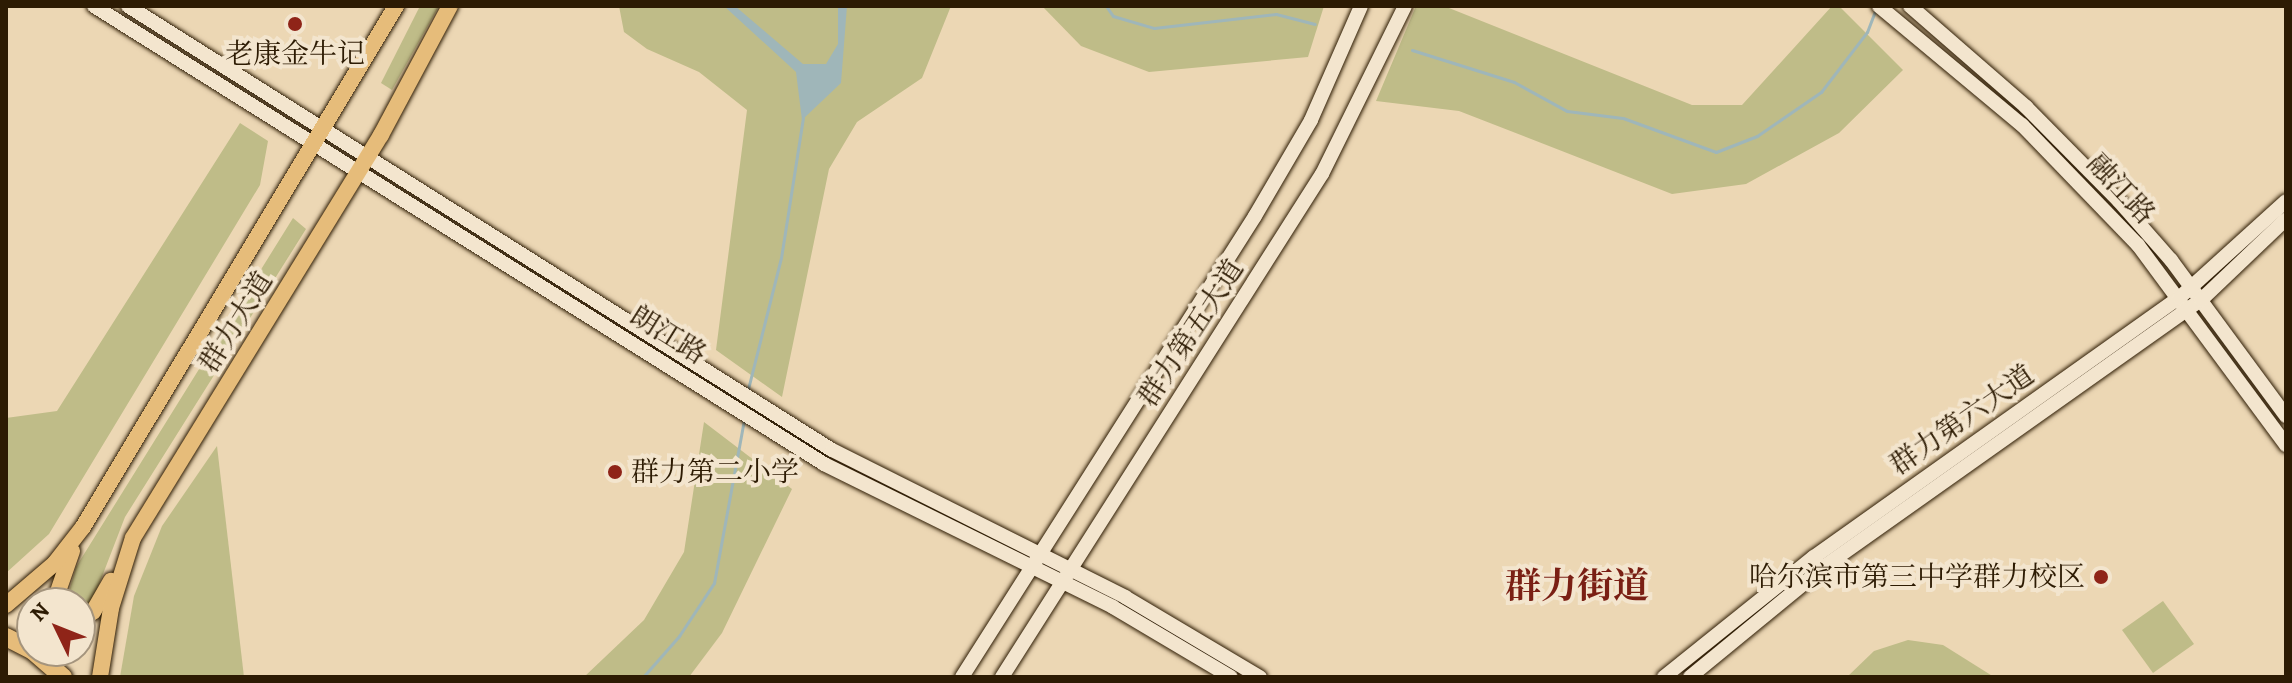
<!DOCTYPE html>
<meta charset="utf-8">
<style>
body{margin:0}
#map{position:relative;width:2292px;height:683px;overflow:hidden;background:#ecd7b4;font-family:Alegreya,"Noto Serif SC",serif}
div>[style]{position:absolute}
.green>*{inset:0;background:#bfbc88}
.water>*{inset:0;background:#9fb6b9}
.stream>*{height:3px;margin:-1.5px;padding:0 1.5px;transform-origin:1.5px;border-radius:1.5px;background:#9fb6b9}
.roads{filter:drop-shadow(0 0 2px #2d1b03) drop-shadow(0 0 2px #2d1b03)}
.secondary>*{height:14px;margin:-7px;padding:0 7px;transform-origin:7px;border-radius:7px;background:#f3e5ce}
.primary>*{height:16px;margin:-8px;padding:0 8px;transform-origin:8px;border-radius:8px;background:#e6bc7a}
.trunk>*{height:18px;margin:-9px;padding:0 9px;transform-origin:9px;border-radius:9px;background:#e6bc7a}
.dots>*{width:22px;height:22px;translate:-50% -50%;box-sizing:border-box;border:4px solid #f3e5ce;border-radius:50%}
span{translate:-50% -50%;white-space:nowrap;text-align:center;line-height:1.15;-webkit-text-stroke:8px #f3e5ce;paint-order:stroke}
.poi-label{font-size:28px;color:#2d1b03}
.left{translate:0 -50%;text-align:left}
.right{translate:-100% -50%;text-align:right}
.street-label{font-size:28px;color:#2d1b03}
.district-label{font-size:36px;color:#7a1f14;font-weight:700}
.frame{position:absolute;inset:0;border:8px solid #2d1b03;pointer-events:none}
.north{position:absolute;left:16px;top:587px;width:80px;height:80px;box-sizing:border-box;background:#f3e5ce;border:2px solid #a4947d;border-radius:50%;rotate:313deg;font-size:22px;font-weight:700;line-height:32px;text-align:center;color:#2d1b03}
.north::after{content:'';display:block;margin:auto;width:28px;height:36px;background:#8f2418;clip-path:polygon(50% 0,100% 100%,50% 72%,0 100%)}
</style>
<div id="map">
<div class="green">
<i style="clip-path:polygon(420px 6px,439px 6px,392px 90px,381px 83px)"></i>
<i style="clip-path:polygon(619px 6px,951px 6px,922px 78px,857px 122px,829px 169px,782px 397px,716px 350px,747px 110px,699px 72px,647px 49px,624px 32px)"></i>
<i style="clip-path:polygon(1042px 6px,1324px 6px,1308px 57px,1149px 72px,1081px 46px)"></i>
<i style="clip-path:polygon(1416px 6px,1444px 6px,1692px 105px,1742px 105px,1832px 6px,1839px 6px,1903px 70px,1839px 133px,1746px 184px,1672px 194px,1459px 111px,1376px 101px)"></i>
<i style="clip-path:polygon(240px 123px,268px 141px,260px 185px,49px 534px,6px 573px,6px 418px,57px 411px)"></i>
<i style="clip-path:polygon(293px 218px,306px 229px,125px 517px,93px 600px,80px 611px,80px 603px,66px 602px,76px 567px)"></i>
<i style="clip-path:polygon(704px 422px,792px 489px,722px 633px,689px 677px,584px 677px,644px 620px,684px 552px)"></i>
<i style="clip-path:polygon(217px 446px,244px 677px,120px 677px,134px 596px,162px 526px)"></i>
<i style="clip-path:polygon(2163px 601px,2194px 644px,2153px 673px,2122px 630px)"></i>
<i style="clip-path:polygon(1908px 640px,1943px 645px,1994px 677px,1847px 677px,1874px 651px)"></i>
</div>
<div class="water">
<i style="clip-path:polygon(724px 6px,735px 6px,803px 64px,826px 64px,838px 44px,838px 6px,847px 6px,841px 83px,802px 120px,796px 72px)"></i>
</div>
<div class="stream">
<i style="left:1106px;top:6px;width:12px;rotate:55deg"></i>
<i style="left:1113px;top:16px;width:43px;rotate:16.3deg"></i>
<i style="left:1154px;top:28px;width:123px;rotate:-6.5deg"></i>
<i style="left:1276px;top:14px;width:40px;rotate:14.4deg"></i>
<i style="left:1412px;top:50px;width:107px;rotate:17.4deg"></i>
<i style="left:1514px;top:82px;width:60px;rotate:28.7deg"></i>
<i style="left:1567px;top:111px;width:56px;rotate:7.1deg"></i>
<i style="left:1623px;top:118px;width:99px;rotate:20.1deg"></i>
<i style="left:1716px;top:152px;width:44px;rotate:-21.3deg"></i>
<i style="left:1757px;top:136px;width:78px;rotate:-34.5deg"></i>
<i style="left:1821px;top:92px;width:76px;rotate:-52.5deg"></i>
<i style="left:1867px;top:32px;width:25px;rotate:-69deg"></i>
<i style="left:747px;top:393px;width:139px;rotate:-75.9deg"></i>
<i style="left:781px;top:258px;width:142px;rotate:-81.1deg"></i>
<i style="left:643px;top:677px;width:55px;rotate:-48.7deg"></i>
<i style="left:679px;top:636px;width:64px;rotate:-56.6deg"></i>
<i style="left:714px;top:583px;width:166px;rotate:-79.6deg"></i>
</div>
<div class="roads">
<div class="secondary">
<i style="left:94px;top:6px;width:862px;rotate:32.1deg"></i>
<i style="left:824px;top:464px;width:322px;rotate:26.3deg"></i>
<i style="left:1113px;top:607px;width:137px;rotate:30.7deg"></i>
<i style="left:128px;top:6px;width:832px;rotate:32.24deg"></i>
<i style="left:832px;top:450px;width:328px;rotate:26.6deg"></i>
<i style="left:1125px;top:597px;width:157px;rotate:30.7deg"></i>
<i style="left:1879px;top:6px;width:186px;rotate:39.8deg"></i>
<i style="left:2022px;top:125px;width:167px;rotate:46deg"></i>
<i style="left:2138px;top:245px;width:249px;rotate:53.5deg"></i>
<i style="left:1910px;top:6px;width:154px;rotate:41deg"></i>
<i style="left:2026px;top:107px;width:132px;rotate:45.3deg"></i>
<i style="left:2119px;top:201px;width:79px;rotate:48.6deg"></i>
<i style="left:2171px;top:260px;width:194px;rotate:53.6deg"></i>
<i style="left:962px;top:677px;width:546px;rotate:-57.56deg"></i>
<i style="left:1255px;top:216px;width:111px;rotate:-59.7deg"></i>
<i style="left:1311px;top:120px;width:124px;rotate:-66.3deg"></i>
<i style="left:1002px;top:677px;width:596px;rotate:-57.54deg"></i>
<i style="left:1322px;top:174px;width:187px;rotate:-63.7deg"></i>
<i style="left:1664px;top:677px;width:192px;rotate:-38.7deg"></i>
<i style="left:1814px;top:557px;width:448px;rotate:-35.4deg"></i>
<i style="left:2179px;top:298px;width:144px;rotate:-42.2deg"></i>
<i style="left:1690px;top:677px;width:175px;rotate:-39.4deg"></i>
<i style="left:1825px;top:566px;width:461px;rotate:-35.3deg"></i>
<i style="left:2201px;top:300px;width:117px;rotate:-43.6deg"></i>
</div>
<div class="primary">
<i style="left:54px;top:603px;width:55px;rotate:-70.9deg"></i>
<i style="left:6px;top:605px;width:65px;rotate:-40.6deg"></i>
<i style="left:55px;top:563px;width:46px;rotate:-52.1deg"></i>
<i style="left:83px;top:527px;width:608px;rotate:-59deg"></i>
<i style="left:80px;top:618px;width:14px;rotate:-25deg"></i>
<i style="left:93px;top:612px;width:36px;rotate:-60deg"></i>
<i style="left:100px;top:677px;width:70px;rotate:-80.9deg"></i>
<i style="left:111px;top:608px;width:73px;rotate:-72.6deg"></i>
<i style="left:133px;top:538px;width:473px;rotate:-58.4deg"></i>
<i style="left:381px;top:135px;width:146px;rotate:-61.9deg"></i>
</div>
<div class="trunk">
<i style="left:6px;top:637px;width:29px;rotate:27deg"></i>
<i style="left:33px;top:651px;width:40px;rotate:41deg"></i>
</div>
</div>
<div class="dots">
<i style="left:295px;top:24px;background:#8f2418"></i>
<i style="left:615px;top:472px;background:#8f2418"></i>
<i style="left:2101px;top:577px;background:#8f2418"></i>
</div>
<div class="poi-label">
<span style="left:295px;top:54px">老康金牛记</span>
<span class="left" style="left:631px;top:472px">群力第二小学</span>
<span class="right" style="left:2085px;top:577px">哈尔滨市第三中学群力校区</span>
</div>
<div class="street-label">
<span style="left:2121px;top:189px;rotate:47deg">融江路</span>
<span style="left:236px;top:322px;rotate:-58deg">群力大道</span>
<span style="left:1191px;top:333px;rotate:-57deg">群力第五大道</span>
<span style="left:668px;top:335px;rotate:32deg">朗江路</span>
<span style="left:1962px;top:420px;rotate:-35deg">群力第六大道</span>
</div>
<div class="district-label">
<span style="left:1577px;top:586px">群力街道</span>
</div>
<div class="frame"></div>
<div class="north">N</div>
</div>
